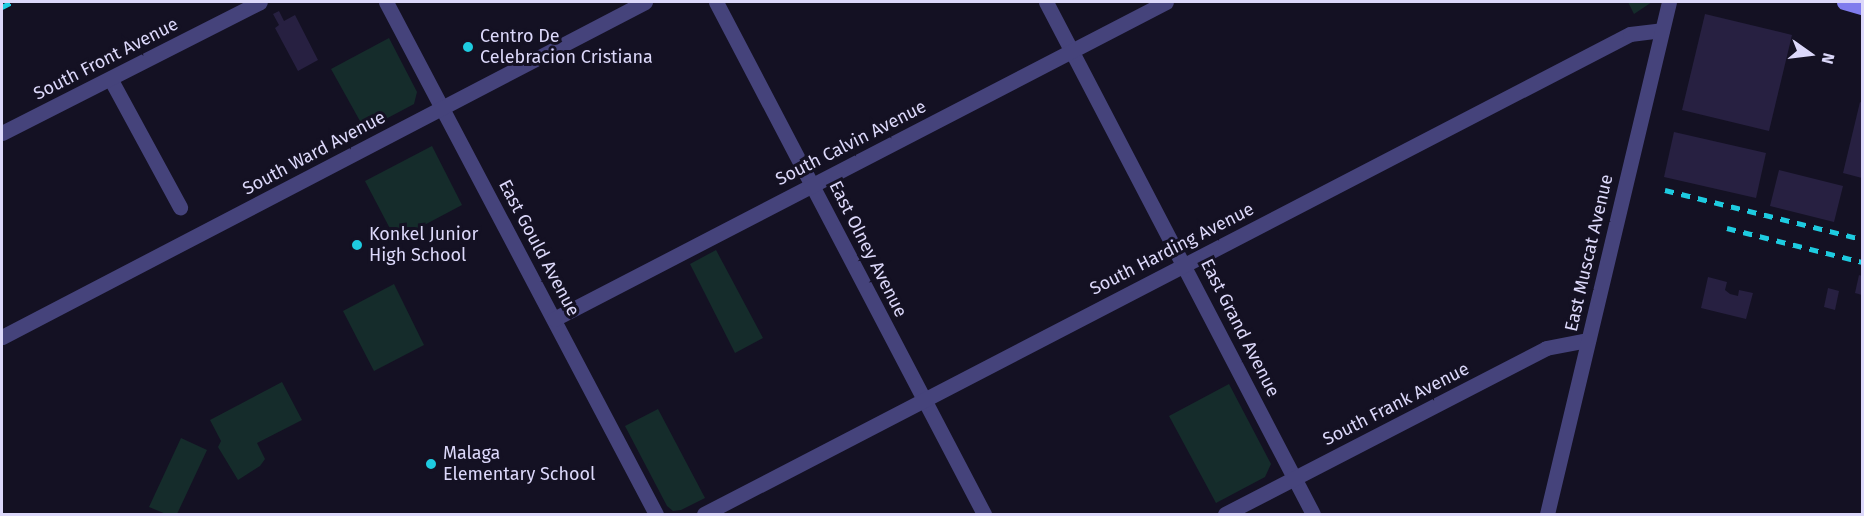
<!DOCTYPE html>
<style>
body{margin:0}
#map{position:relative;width:1864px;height:516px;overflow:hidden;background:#141123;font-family:"Fira Sans",sans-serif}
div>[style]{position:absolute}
.green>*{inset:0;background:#152c2b}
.building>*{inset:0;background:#272041}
.minor>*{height:15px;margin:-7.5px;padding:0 7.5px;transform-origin:7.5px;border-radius:7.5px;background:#45437b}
.secondary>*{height:15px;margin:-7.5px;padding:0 7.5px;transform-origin:7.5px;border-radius:7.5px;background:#7f7ced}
.rail>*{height:4.5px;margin-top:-2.25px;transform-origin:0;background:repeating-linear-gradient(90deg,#1ecbe0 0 9px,transparent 0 17px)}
.dots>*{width:16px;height:16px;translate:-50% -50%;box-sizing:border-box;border:3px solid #141123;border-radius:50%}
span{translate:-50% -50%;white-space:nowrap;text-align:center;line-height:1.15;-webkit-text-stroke:6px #141123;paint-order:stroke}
.poi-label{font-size:18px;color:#dcd8fa}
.left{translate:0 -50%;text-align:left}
.street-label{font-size:18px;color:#dcd8fa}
.frame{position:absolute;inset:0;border:3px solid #dcd8fa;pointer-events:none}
.north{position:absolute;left:1780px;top:24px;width:60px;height:60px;-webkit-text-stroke:4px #141123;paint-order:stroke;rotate:104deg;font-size:16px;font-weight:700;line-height:24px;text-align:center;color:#dcd8fa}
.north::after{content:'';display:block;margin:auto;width:21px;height:27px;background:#dcd8fa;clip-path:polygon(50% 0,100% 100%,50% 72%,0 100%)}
</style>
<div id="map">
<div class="green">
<i style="clip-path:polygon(1628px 2px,1652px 2px,1634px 14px)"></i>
<i style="clip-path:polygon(389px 38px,417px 92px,414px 104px,365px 130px,331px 69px)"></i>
<i style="clip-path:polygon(432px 146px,462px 205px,396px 240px,365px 181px)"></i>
<i style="clip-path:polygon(716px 250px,763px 338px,735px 353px,690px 264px)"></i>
<i style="clip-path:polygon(394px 284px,424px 345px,374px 371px,343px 311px)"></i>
<i style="clip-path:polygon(282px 382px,302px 420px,257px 443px,265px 459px,260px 466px,238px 480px,218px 447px,221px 441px,210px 420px)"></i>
<i style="clip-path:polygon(1229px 384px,1271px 464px,1265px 477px,1216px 503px,1169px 416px)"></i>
<i style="clip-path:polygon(658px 409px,705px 498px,681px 510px,673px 511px,667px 506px,625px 426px)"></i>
<i style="clip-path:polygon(181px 438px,207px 450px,177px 514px,166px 514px,149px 507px)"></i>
</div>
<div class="building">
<i style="clip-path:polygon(279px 11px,284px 21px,295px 15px,318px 60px,298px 71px,275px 28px,279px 25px,273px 14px)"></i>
<i style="clip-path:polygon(1705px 14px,1792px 35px,1769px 131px,1682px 110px)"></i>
<i style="clip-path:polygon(1860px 102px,1862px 103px,1862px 178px,1843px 173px)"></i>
<i style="clip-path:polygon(1674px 132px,1766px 153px,1756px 198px,1664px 177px)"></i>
<i style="clip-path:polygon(1779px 170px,1843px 186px,1834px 222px,1770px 206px)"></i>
<i style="clip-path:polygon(1859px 275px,1862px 276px,1862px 295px,1855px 293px)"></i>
<i style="clip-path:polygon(1708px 277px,1727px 282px,1725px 290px,1730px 294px,1738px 296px,1739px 290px,1753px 293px,1746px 319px,1701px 308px)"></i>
<i style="clip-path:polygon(1828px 288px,1839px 291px,1835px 310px,1824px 307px)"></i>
</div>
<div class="minor">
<i style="left:386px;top:2px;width:579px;rotate:62.2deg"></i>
<i style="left:716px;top:2px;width:578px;rotate:62.37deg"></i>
<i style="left:1046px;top:2px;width:577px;rotate:62.46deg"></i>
<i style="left:111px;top:80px;width:145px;rotate:61.5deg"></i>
<i style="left:2px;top:133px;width:289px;rotate:-26.9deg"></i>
<i style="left:554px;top:319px;width:689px;rotate:-27.38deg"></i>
<i style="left:2px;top:337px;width:725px;rotate:-27.52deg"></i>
<i style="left:704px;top:514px;width:1043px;rotate:-27.4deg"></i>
<i style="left:1630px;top:34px;width:32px;rotate:-7deg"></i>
<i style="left:1225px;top:514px;width:361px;rotate:-27.3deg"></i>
<i style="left:1546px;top:348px;width:43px;rotate:-10.8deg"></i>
<i style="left:1547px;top:514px;width:526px;rotate:-76.6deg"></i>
</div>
<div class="secondary">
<i style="left:1844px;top:2px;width:19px;rotate:16deg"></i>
</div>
<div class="rail">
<i style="left:2px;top:7px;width:11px;rotate:-27deg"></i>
<i style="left:1665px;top:190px;width:203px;rotate:14deg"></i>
<i style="left:1727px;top:228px;width:139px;rotate:14.1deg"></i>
</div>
<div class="dots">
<i style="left:468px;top:47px;background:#1ecbe0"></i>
<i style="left:357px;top:245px;background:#1ecbe0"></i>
<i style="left:431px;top:464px;background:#1ecbe0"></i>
</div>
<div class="poi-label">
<span class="left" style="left:480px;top:47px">Centro De<br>Celebracion Cristiana</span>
<span class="left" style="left:369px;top:245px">Konkel Junior<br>High School</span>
<span class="left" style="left:443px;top:464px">Malaga<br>Elementary School</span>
</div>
<div class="street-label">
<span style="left:106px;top:59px;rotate:-27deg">South Front Avenue</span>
<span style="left:851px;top:143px;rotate:-27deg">South Calvin Avenue</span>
<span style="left:314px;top:153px;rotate:-28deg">South Ward Avenue</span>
<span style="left:539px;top:248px;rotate:62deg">East Gould Avenue</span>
<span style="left:868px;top:249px;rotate:63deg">East Olney Avenue</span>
<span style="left:1172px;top:249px;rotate:-27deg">South Harding Avenue</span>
<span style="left:1589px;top:253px;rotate:-77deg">East Muscat Avenue</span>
<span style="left:1240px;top:328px;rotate:63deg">East Grand Avenue</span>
<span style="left:1396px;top:404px;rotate:-27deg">South Frank Avenue</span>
</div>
<div class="frame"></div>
<div class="north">N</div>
</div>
